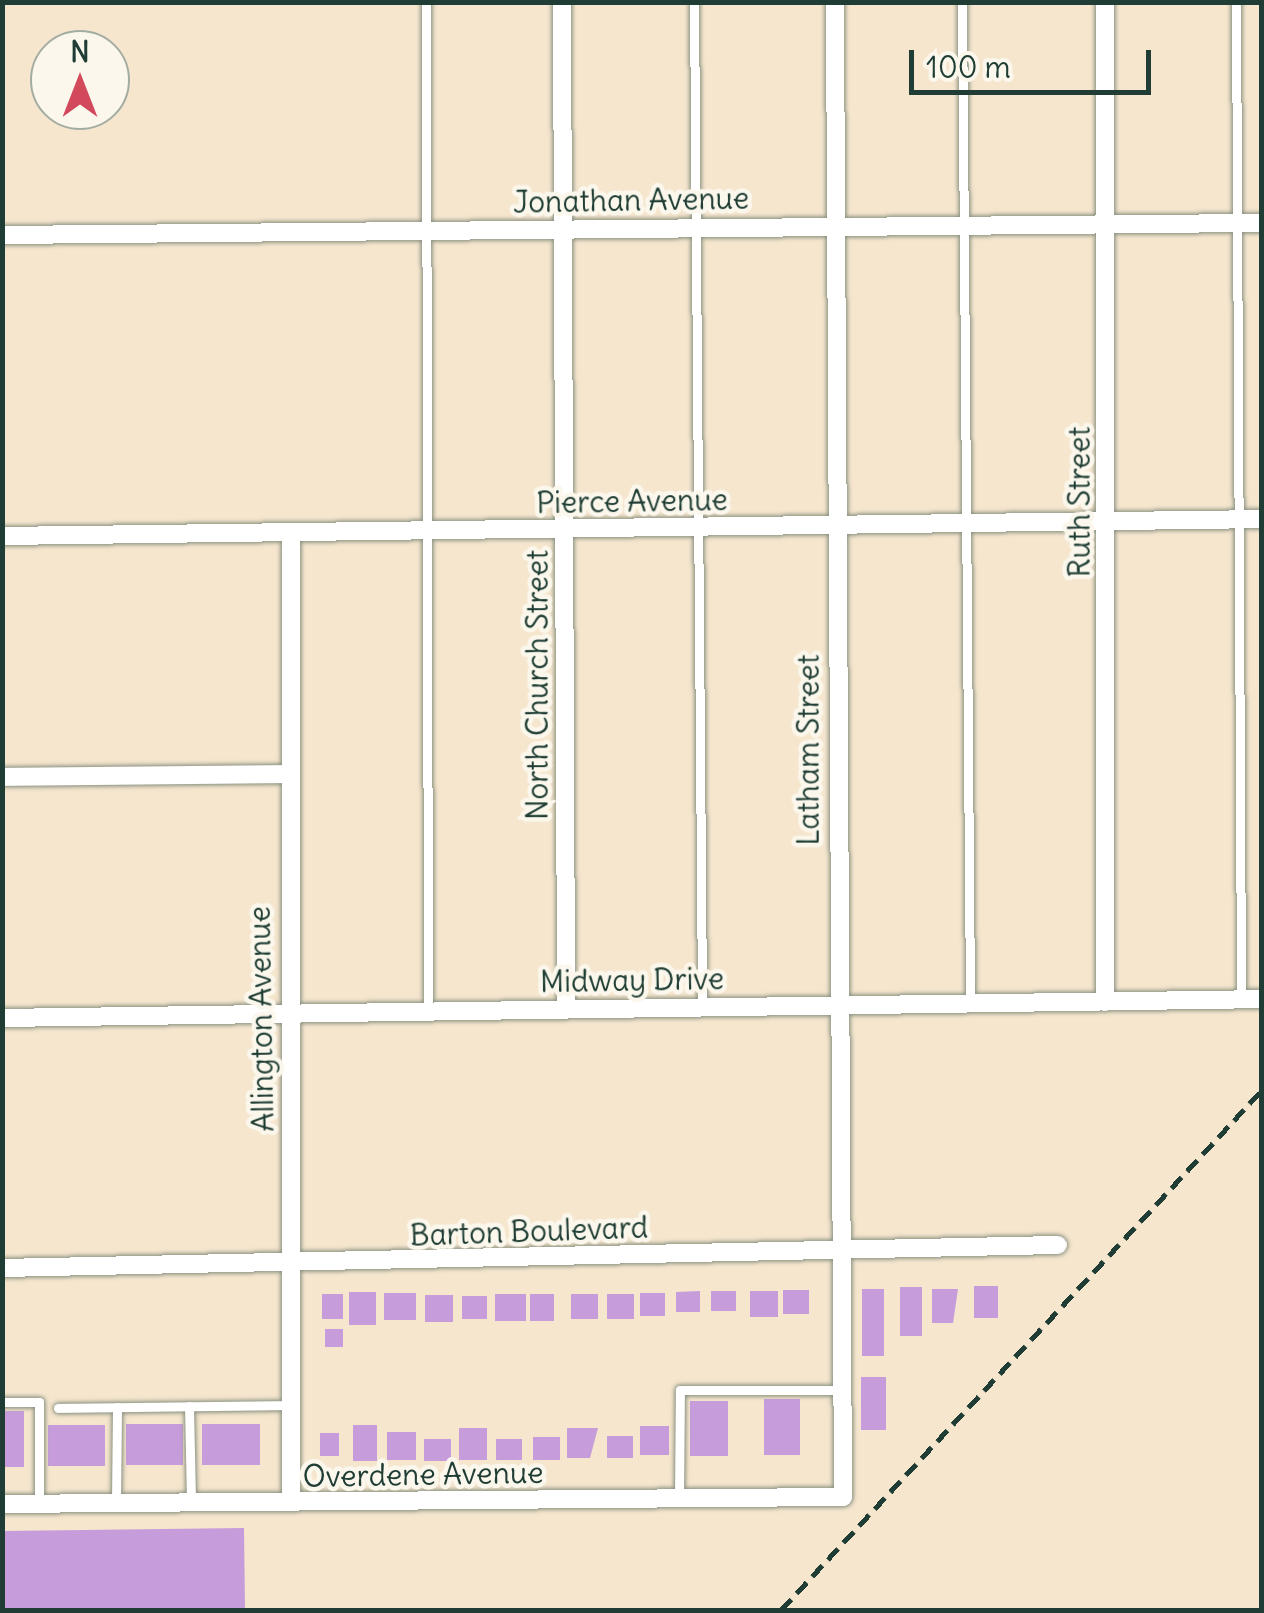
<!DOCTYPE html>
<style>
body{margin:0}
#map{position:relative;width:1264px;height:1613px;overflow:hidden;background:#f6e6ce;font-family:Delius,sans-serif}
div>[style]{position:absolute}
.building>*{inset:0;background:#c69dda}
.roads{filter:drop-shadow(0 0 2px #8a9281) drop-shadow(0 0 2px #8a9281)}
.service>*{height:9px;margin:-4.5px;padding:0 4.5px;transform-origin:4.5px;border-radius:4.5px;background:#fff}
.minor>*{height:18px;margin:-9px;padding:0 9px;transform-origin:9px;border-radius:9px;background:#fff}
.rail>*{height:5px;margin-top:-2.5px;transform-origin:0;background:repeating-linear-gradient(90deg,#1f3d34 0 15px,transparent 0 23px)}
span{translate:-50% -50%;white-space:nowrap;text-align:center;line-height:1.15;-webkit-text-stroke:9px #fbf7ec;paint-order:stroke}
.street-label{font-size:30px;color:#1f3d34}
.frame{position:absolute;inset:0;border:5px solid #1f3d34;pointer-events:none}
.north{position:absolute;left:30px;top:30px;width:100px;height:100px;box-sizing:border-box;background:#fbf7ec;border:2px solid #a3ada2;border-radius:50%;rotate:0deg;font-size:28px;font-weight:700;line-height:40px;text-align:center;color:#1f3d34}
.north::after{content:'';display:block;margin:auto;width:35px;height:45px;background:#d1495b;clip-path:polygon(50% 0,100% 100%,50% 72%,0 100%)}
.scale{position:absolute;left:909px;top:50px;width:242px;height:45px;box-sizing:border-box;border:5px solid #1f3d34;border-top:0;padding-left:12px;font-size:30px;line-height:35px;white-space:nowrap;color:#1f3d34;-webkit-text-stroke:8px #fbf7ec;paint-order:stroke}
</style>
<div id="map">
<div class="building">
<i style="clip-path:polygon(974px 1286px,998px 1286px,998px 1318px,974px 1318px)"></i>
<i style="clip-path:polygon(900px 1287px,922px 1287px,922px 1336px,900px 1336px)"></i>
<i style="clip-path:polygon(862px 1289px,884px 1289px,884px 1356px,862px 1356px)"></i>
<i style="clip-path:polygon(932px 1289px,958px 1289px,953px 1323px,932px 1323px)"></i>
<i style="clip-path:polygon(783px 1290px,809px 1290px,809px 1314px,783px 1314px)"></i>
<i style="clip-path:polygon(700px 1291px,700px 1312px,676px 1312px,676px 1292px)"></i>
<i style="clip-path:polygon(711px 1291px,736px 1291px,736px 1311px,711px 1311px)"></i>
<i style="clip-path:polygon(750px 1291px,778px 1291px,778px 1317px,750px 1317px)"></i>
<i style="clip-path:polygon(349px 1292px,376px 1292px,376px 1325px,349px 1325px)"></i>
<i style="clip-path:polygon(384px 1293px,416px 1293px,416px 1320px,384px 1320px)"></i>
<i style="clip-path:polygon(640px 1293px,665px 1293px,665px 1316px,640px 1316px)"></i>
<i style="clip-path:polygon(322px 1294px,343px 1294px,343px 1319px,322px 1319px)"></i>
<i style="clip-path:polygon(495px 1294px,526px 1294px,526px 1321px,495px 1321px)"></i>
<i style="clip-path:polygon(530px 1294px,554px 1294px,554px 1321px,530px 1321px)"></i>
<i style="clip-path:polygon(571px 1294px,598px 1294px,598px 1319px,571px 1319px)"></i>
<i style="clip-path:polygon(607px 1294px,634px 1294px,634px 1319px,607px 1319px)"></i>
<i style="clip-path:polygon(425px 1295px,453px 1295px,453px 1322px,425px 1322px)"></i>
<i style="clip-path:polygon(462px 1296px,487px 1296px,487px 1319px,462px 1319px)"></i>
<i style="clip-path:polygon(325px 1329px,343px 1329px,343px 1347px,325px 1347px)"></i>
<i style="clip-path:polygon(861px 1377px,886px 1377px,886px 1430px,861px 1430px)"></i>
<i style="clip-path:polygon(764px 1399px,800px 1399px,800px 1455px,764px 1455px)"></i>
<i style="clip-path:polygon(690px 1401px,728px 1401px,728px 1456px,690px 1456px)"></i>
<i style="clip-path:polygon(2px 1411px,24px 1411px,24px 1467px,2px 1467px)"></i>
<i style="clip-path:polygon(126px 1424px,183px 1424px,183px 1465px,126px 1465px)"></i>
<i style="clip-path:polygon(202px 1424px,260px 1424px,260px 1465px,202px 1465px)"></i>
<i style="clip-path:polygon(48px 1425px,105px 1425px,105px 1466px,48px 1466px)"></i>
<i style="clip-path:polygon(353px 1425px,377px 1425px,377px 1461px,353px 1461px)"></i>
<i style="clip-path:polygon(640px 1426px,669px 1426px,669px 1455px,640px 1455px)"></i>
<i style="clip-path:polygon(459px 1428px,487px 1428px,487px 1460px,459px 1460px)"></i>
<i style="clip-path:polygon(567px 1428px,598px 1428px,590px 1458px,567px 1458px)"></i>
<i style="clip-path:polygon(387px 1432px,416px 1432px,416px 1460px,387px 1460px)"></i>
<i style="clip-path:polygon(320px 1433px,339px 1433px,339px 1456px,320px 1456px)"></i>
<i style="clip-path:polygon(607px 1436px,633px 1436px,633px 1458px,607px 1458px)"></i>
<i style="clip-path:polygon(533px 1437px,560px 1437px,560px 1460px,533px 1460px)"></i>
<i style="clip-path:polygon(424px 1439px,451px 1439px,451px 1461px,424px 1461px)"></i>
<i style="clip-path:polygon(496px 1439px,522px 1439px,522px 1460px,496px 1460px)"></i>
<i style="clip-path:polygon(244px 1528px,245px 1610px,2px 1610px,2px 1531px)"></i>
</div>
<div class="roads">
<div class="service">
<i style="left:426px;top:2px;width:1008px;rotate:89.89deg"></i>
<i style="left:694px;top:2px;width:1005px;rotate:89.54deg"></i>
<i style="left:962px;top:2px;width:1002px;rotate:89.54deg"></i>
<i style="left:1236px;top:2px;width:997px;rotate:89.71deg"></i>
<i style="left:2px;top:1402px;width:37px"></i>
<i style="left:39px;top:1402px;width:101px;rotate:90deg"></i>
<i style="left:189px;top:1406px;width:97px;rotate:88.8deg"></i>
<i style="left:58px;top:1408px;width:232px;rotate:-0.7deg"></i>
<i style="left:679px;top:1497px;width:107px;rotate:-89.5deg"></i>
<i style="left:680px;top:1390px;width:160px"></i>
<i style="left:116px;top:1503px;width:96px;rotate:-89.4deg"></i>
</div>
<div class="minor">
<i style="left:562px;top:2px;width:1006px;rotate:89.77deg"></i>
<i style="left:2px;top:235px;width:1260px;rotate:-0.55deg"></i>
<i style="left:291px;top:534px;width:968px;rotate:90deg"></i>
<i style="left:2px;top:536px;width:1260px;rotate:-0.77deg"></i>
<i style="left:2px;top:777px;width:282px;rotate:-0.6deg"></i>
<i style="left:1105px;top:1002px;width:1000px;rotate:-90deg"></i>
<i style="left:2px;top:1018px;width:1260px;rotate:-0.86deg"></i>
<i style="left:2px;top:1268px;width:1056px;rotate:-1.25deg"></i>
<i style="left:2px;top:1504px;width:841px;rotate:-0.48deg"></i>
<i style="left:843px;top:1497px;width:1495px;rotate:-90.31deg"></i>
</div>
</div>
<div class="rail">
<i style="left:781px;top:1610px;width:708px;rotate:-47.23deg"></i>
</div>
<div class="street-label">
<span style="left:631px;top:200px;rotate:-1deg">Jonathan Avenue</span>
<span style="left:632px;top:501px;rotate:-1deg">Pierce Avenue</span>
<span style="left:1079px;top:502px;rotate:-90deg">Ruth Street</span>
<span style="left:537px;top:685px;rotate:-90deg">North Church Street</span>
<span style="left:808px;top:750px;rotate:-90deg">Latham Street</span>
<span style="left:632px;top:980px;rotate:-1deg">Midway Drive</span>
<span style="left:261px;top:1019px;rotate:-91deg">Allington Avenue</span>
<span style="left:529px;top:1231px;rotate:-2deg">Barton Boulevard</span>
<span style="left:423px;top:1474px;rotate:-1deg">Overdene Avenue</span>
</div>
<div class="frame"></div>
<div class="north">N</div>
<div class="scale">100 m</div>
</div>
